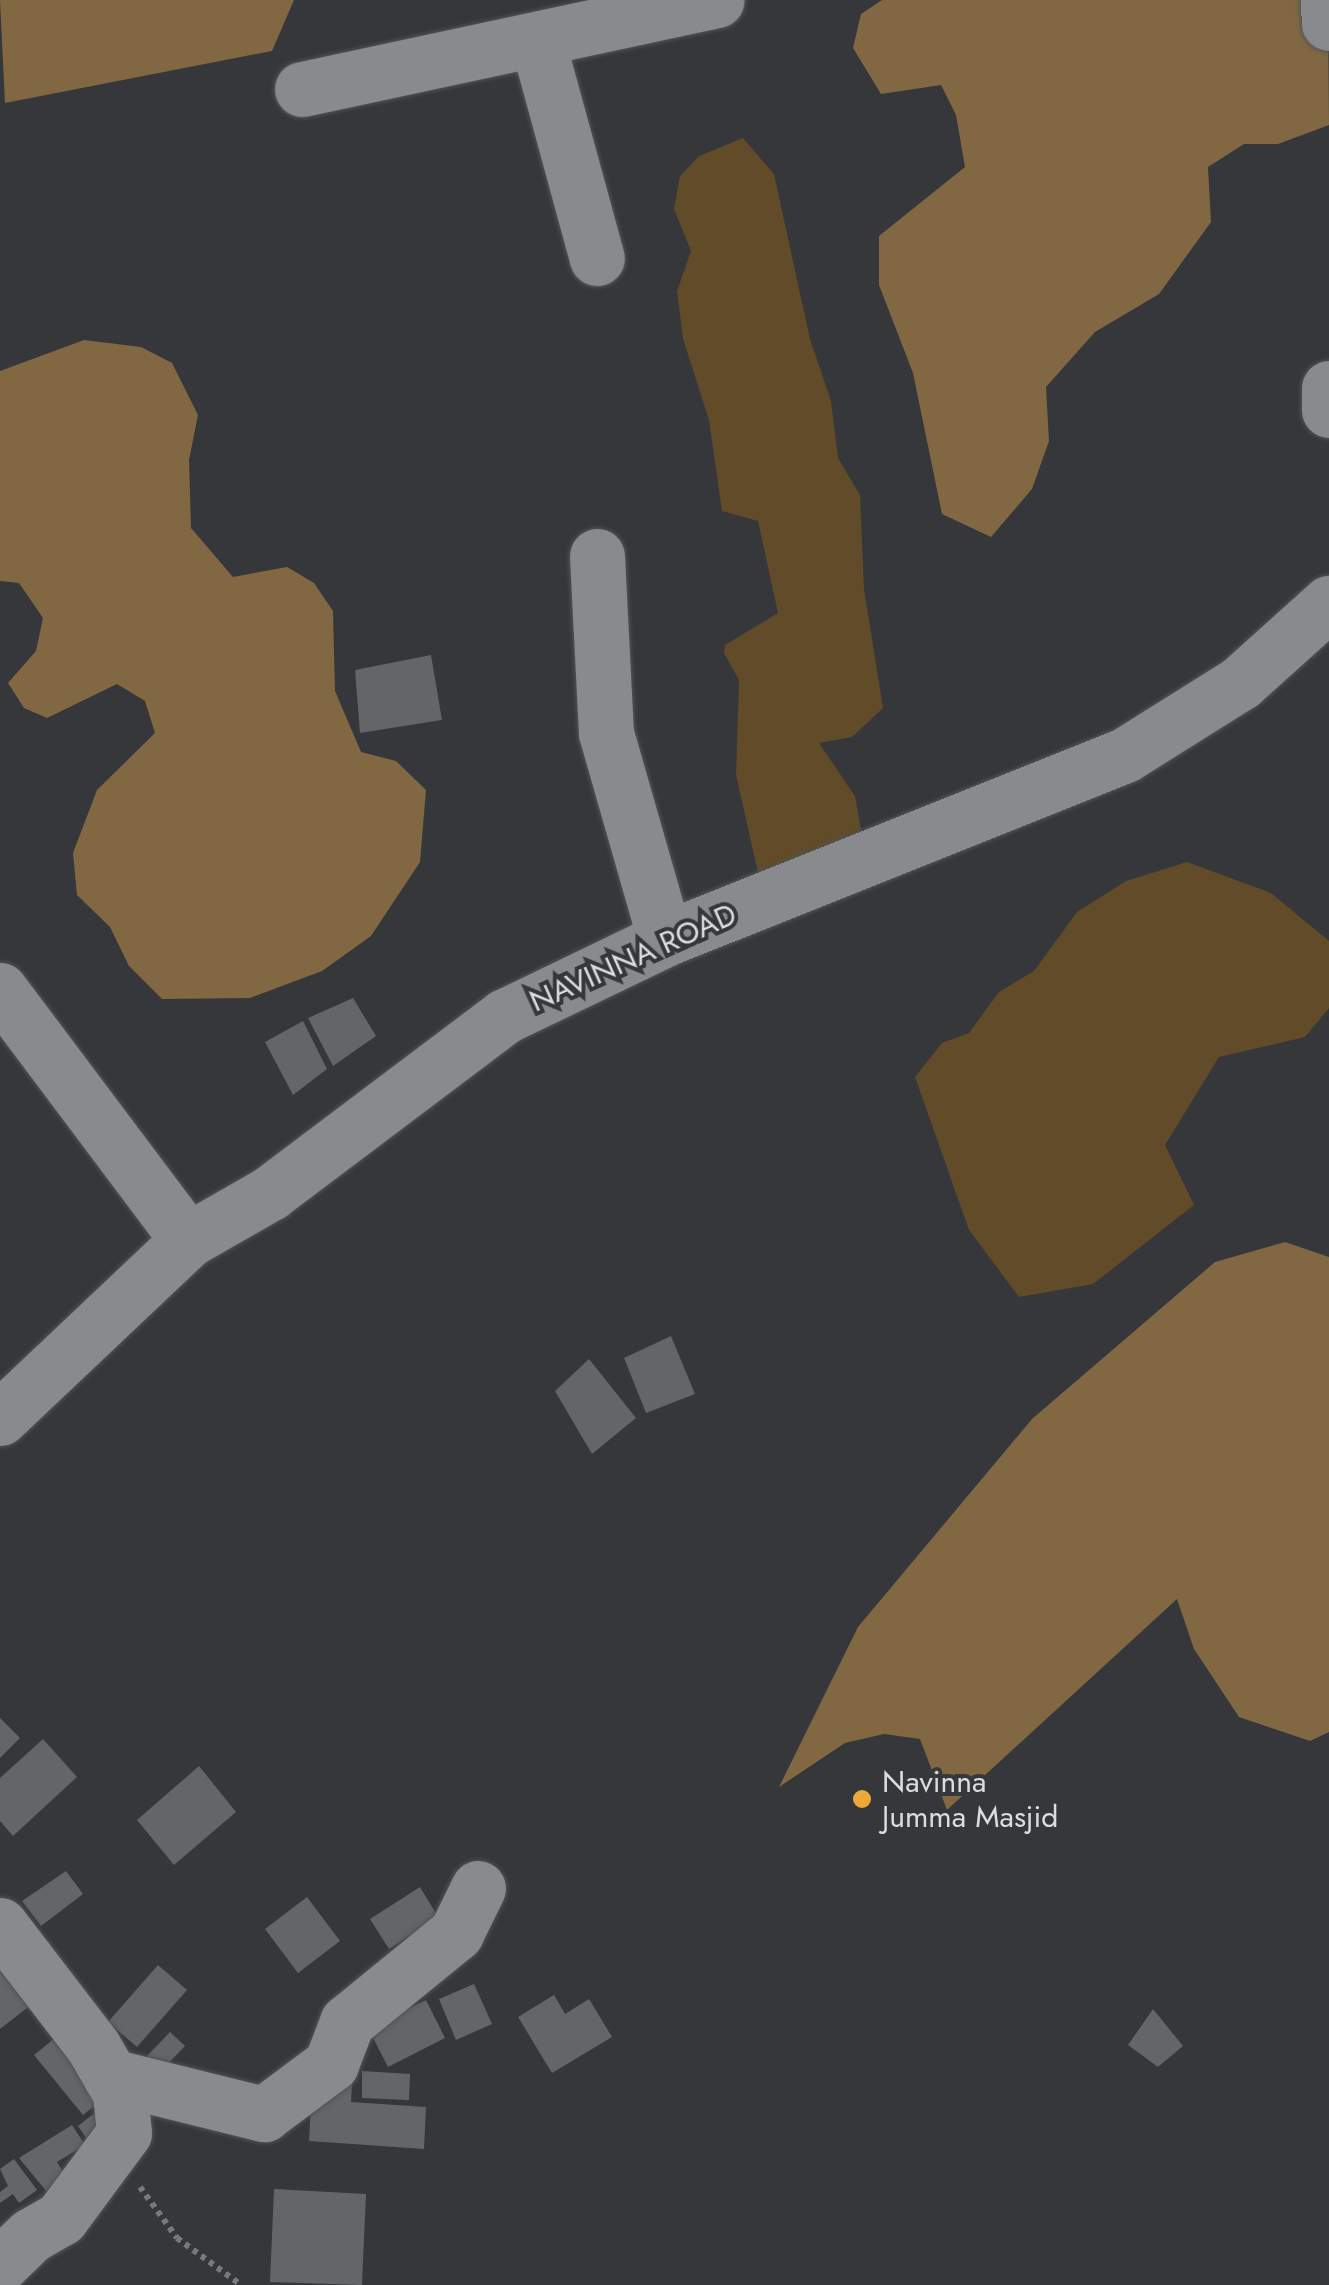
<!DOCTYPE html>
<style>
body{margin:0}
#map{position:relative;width:1329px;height:2285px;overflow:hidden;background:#35373a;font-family:Jost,sans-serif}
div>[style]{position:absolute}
.green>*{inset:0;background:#624b28}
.forest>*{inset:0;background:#816843}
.building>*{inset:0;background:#636569}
.path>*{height:6px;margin-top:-3px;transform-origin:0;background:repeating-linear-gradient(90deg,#77797c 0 5px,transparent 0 10px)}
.roads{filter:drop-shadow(0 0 2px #515356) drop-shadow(0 0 2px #515356)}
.minor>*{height:55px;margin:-27.5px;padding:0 27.5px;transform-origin:27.5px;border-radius:27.5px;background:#888a8e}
.dots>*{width:28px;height:28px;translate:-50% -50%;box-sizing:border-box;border:5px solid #35373a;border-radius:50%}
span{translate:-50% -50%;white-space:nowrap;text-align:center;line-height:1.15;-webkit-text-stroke:8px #35373a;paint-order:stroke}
.street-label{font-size:30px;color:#dbdddf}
.poi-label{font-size:30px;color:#dbdddf}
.left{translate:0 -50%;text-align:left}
</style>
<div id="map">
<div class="green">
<i style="clip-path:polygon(743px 138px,774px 174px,810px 339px,831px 401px,838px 458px,860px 495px,864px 589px,883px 708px,852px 737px,819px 743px,855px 796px,867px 862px,764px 899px,736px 775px,739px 680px,724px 653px,725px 645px,778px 613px,758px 521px,722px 511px,709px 420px,683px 339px,677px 291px,691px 251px,674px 209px,680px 176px,699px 156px)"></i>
<i style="clip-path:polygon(1187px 862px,1271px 893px,1329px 941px,1329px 1008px,1305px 1037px,1219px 1057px,1165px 1145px,1194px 1205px,1093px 1284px,1019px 1297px,969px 1230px,915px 1077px,942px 1043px,969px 1033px,999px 992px,1034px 971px,1077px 912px,1126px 881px)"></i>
</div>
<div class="forest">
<i style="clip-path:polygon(0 0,294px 0,272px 51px,5px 103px)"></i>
<i style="clip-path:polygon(882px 0,1328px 0,1329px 125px,1278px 144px,1244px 144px,1208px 167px,1211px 222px,1159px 294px,1095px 332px,1046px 387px,1049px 441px,1032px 489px,991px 537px,942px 514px,913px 373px,879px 285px,879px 236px,965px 167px,956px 115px,941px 85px,881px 94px,853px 48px,861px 14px)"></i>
<i style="clip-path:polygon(84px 340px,141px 347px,172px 363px,198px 415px,189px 460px,191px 528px,233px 577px,287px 567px,314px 583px,333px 611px,335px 691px,361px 752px,396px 761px,426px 790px,420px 862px,371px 936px,322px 971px,250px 998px,162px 999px,129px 966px,110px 927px,77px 895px,73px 853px,97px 790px,155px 733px,145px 701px,117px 684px,47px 718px,24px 708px,8px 683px,36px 651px,43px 618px,19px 583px,0 581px,0 371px)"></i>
<i style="clip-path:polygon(1285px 1242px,1329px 1257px,1329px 1732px,1310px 1741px,1239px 1717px,1194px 1649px,1177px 1599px,947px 1810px,920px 1739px,884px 1734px,845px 1743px,779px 1787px,858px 1627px,1032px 1419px,1215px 1262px)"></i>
</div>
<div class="building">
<i style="clip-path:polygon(431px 655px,442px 720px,360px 733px,355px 670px)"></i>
<i style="clip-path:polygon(353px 998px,376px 1036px,333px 1066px,308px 1018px)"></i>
<i style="clip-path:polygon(303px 1021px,327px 1069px,293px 1095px,265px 1042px)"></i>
<i style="clip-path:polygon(671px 1336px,695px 1394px,646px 1413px,624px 1358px)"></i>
<i style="clip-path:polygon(589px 1359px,636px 1418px,592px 1454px,555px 1391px)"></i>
<i style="clip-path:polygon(0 1718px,20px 1738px,0 1758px)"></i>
<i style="clip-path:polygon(43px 1739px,77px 1777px,13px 1836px,0 1821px,0 1778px)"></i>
<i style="clip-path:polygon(199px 1766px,236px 1812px,174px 1865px,137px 1820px)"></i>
<i style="clip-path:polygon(66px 1871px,83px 1894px,41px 1926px,22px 1901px)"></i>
<i style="clip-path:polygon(420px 1887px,438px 1917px,389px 1949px,370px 1919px)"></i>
<i style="clip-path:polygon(307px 1897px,340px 1941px,298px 1973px,265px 1929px)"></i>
<i style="clip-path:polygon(0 1956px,36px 2001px,0 2029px)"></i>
<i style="clip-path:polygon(158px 1965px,187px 1990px,137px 2047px,108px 2022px)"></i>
<i style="clip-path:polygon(474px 1984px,492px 2024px,456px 2040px,439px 1999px)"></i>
<i style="clip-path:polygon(554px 1995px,565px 2014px,589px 1999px,612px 2037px,552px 2073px,518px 2017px)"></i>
<i style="clip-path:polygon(426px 2000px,445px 2038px,388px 2067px,368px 2028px)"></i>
<i style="clip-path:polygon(1153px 2009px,1183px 2046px,1158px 2067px,1128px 2045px)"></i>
<i style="clip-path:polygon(170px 2032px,185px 2046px,162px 2070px,147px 2056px)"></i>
<i style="clip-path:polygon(60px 2034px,109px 2094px,83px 2115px,34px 2055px)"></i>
<i style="clip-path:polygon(362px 2071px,410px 2074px,409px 2100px,362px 2098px)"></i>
<i style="clip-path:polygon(312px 2082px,352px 2084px,351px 2102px,426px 2107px,424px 2149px,309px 2141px)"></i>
<i style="clip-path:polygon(96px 2112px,109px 2131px,91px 2145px,78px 2126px)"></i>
<i style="clip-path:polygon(72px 2125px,85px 2145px,57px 2162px,75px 2191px,56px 2203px,19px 2158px)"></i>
<i style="clip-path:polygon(14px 2159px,37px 2190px,19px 2203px,13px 2194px,0 2203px,0 2192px,8px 2186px,0 2169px)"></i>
<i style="clip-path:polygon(274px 2189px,366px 2194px,362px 2285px,270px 2282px)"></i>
</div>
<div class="path">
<i style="left:140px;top:2187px;width:63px;rotate:54deg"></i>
<i style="left:177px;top:2238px;width:79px;rotate:36.3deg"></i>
</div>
<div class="roads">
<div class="minor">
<i style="left:1328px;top:0;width:23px;rotate:88deg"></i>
<i style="left:538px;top:43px;width:223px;rotate:74.7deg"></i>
<i style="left:302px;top:89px;width:424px;rotate:-12.1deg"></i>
<i style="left:1329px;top:388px;width:22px;rotate:90deg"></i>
<i style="left:597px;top:556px;width:177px;rotate:87.1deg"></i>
<i style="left:606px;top:733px;width:214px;rotate:74deg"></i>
<i style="left:0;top:990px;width:313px;rotate:53.1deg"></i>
<i style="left:0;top:1418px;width:259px;rotate:-43.4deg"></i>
<i style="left:188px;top:1240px;width:95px;rotate:-29.8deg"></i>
<i style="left:270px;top:1193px;width:294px;rotate:-37deg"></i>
<i style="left:505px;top:1016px;width:178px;rotate:-25.7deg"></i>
<i style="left:665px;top:939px;width:495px;rotate:-21.8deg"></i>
<i style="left:1125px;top:755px;width:136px;rotate:-32.1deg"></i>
<i style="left:1240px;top:683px;width:120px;rotate:-42deg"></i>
<i style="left:0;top:1925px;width:153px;rotate:52.5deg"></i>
<i style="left:93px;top:2046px;width:54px;rotate:60.1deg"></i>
<i style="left:120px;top:2093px;width:40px;rotate:84.3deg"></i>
<i style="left:124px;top:2133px;width:106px;rotate:126.5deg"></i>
<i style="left:61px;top:2218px;width:34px;rotate:150deg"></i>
<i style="left:31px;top:2235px;width:43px;rotate:135.9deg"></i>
<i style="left:110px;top:2076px;width:159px;rotate:13.9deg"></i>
<i style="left:264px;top:2114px;width:84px;rotate:-36.7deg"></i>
<i style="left:331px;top:2064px;width:45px;rotate:-69.1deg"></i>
<i style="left:347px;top:2022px;width:141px;rotate:-39.2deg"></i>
<i style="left:456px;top:1933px;width:50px;rotate:-63.9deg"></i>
</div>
</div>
<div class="dots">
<i style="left:862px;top:1799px;background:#eba939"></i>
</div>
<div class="street-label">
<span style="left:633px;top:958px;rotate:-24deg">NAVINNA ROAD</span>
</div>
<div class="poi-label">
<span class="left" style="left:882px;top:1799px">Navinna<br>Jumma Masjid</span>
</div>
</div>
